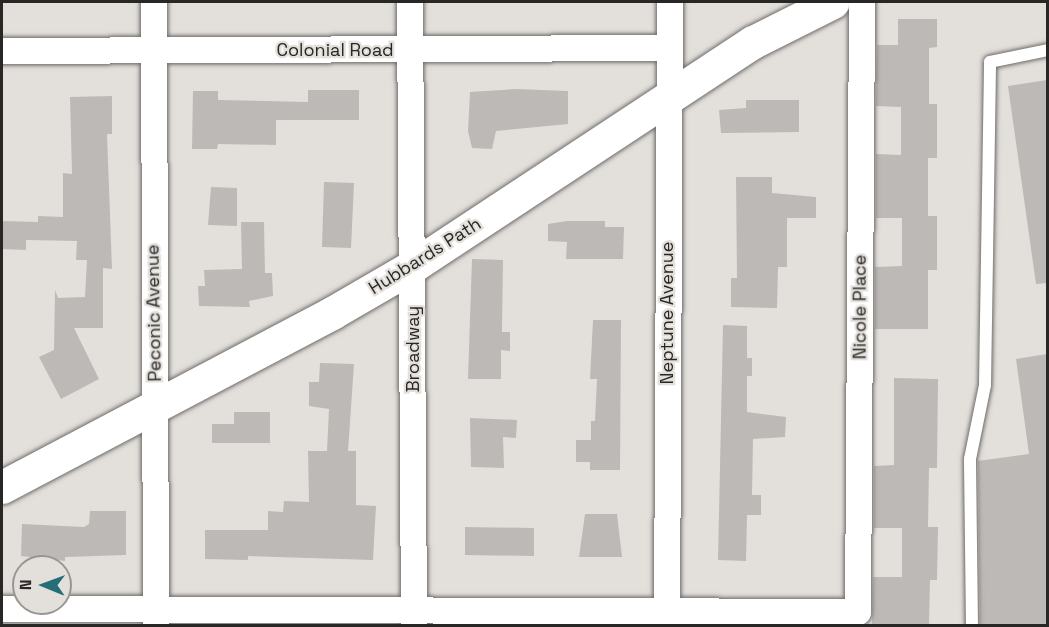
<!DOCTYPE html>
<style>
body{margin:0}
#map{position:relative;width:1049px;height:627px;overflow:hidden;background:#e3e0dc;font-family:"Space Grotesk",sans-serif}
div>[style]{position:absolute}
.building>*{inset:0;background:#bdb9b6}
.roads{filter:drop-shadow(0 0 2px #6f6c69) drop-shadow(0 0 2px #6f6c69)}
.lane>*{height:12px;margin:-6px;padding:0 6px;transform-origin:6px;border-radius:6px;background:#fff}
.street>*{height:26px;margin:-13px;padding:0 13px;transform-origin:13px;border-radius:13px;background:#fff}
.secondary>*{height:33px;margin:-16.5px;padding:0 16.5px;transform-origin:16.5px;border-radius:16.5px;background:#fff}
span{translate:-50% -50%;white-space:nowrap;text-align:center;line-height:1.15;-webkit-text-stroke:4.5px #e3e0dc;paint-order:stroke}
.street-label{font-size:18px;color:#282725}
.frame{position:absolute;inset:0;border:3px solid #282725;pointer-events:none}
.north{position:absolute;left:12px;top:555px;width:60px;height:60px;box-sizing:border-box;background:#e3e0dc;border:2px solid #989693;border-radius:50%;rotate:271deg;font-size:16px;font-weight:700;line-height:24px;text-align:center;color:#282725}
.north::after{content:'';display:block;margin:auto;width:21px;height:27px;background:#266d7a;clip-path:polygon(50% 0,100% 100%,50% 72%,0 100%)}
</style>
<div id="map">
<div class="building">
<i style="clip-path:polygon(898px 19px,937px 19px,937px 47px,929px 48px,929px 104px,937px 104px,937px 158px,928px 158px,928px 216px,937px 216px,937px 270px,928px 270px,928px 329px,875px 329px,875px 267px,902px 266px,902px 218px,876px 218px,876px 154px,901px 155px,901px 107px,876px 106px,877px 45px,898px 45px)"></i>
<i style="clip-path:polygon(1047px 80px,1047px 283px,1036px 284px,1008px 86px)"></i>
<i style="clip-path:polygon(516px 89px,568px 91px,568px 124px,496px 131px,492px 149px,472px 148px,468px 131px,470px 92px)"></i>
<i style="clip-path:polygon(308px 90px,359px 90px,359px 120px,276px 120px,276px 145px,218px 144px,217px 149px,192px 149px,193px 91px,218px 91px,218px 100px,308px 102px)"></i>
<i style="clip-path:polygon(112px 96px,112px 134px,107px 134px,112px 269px,103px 268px,103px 328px,74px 328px,99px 379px,61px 399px,39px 357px,54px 350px,55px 290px,58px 298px,85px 297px,87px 260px,76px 260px,77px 241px,26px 240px,26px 250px,2px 249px,2px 221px,38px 222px,38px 216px,63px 217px,63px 173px,72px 174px,70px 97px)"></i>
<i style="clip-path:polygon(746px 100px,799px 100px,799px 132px,721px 133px,719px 110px,746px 108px)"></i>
<i style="clip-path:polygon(736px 177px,772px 177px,772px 193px,816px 197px,816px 218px,787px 218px,787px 267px,778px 267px,777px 308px,731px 307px,731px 278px,737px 278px)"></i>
<i style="clip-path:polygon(324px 182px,354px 183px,351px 248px,322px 247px)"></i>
<i style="clip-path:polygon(211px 187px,237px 188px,237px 226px,208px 225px)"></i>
<i style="clip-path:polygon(567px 221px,605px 221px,605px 227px,624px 227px,623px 259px,566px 259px,567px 242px,548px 241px,548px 224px)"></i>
<i style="clip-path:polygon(241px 222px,264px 222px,265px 273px,272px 273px,273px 296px,249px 301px,250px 307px,199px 306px,198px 286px,205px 286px,204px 270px,242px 269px)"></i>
<i style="clip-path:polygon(472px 259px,503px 260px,502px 332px,510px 332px,510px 351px,501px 350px,501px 379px,468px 379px)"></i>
<i style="clip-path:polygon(593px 320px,621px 320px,620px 470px,590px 470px,590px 462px,576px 462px,576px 440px,591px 440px,591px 421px,595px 421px,597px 379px,590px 379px)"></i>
<i style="clip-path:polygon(723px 325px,747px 326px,747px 358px,752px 358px,752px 376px,747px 376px,747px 412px,786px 417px,785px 437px,753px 439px,752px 495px,761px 495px,761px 515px,747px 515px,746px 561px,718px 560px)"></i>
<i style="clip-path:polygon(1047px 354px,1047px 626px,980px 626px,978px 461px,1029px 454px,1016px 359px)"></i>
<i style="clip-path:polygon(320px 363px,354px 364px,348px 451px,356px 451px,356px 505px,376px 506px,373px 560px,248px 556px,248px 560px,205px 559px,205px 530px,268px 530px,268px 511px,283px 512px,284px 501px,309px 502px,308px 451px,327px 451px,329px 409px,309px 406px,309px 382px,319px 382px)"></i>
<i style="clip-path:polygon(894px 378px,938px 379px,937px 468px,929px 468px,928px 527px,938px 527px,937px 580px,930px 580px,929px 626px,872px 626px,873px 577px,902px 577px,902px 528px,874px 528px,874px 466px,894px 465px)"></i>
<i style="clip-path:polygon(234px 412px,270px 412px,270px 443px,212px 443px,212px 424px,234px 424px)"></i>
<i style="clip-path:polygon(470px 418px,517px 420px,516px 438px,503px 437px,504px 468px,471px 467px)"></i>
<i style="clip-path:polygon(90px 511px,126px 511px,126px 555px,65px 557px,65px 561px,21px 556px,22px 524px,84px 527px,89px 524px)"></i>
<i style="clip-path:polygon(585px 514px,617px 514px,622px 557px,579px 557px)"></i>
<i style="clip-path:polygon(465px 527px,534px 528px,534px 556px,465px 555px)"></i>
</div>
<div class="roads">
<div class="lane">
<i style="left:972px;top:626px;width:167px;rotate:-90.7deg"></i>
<i style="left:970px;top:459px;width:76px;rotate:-78.5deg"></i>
<i style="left:985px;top:385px;width:323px;rotate:-89.1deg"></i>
<i style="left:990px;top:62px;width:59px;rotate:-11.7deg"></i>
</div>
<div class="street">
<i style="left:154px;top:2px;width:623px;rotate:89.82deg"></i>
<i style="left:410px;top:2px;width:624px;rotate:89.63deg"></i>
<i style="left:2px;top:51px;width:667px;rotate:-0.26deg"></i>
<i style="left:2px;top:609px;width:856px;rotate:0.2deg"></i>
<i style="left:858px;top:612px;width:610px;rotate:-89.62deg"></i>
<i style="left:667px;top:625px;width:623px;rotate:-89.72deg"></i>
</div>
<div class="secondary">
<i style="left:2px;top:487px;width:373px;rotate:-27.8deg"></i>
<i style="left:332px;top:313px;width:94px;rotate:-30.1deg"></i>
<i style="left:413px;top:266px;width:407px;rotate:-33.4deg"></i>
<i style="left:753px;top:42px;width:89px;rotate:-26.6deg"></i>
</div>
</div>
<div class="street-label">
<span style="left:335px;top:50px">Colonial Road</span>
<span style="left:425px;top:256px;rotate:-32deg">Hubbards Path</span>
<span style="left:860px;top:307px;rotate:-90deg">Nicole Place</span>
<span style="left:154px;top:313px;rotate:-91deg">Peconic Avenue</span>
<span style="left:667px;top:313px;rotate:-90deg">Neptune Avenue</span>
<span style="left:413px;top:349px;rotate:-90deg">Broadway</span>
</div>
<div class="frame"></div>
<div class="north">N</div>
</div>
